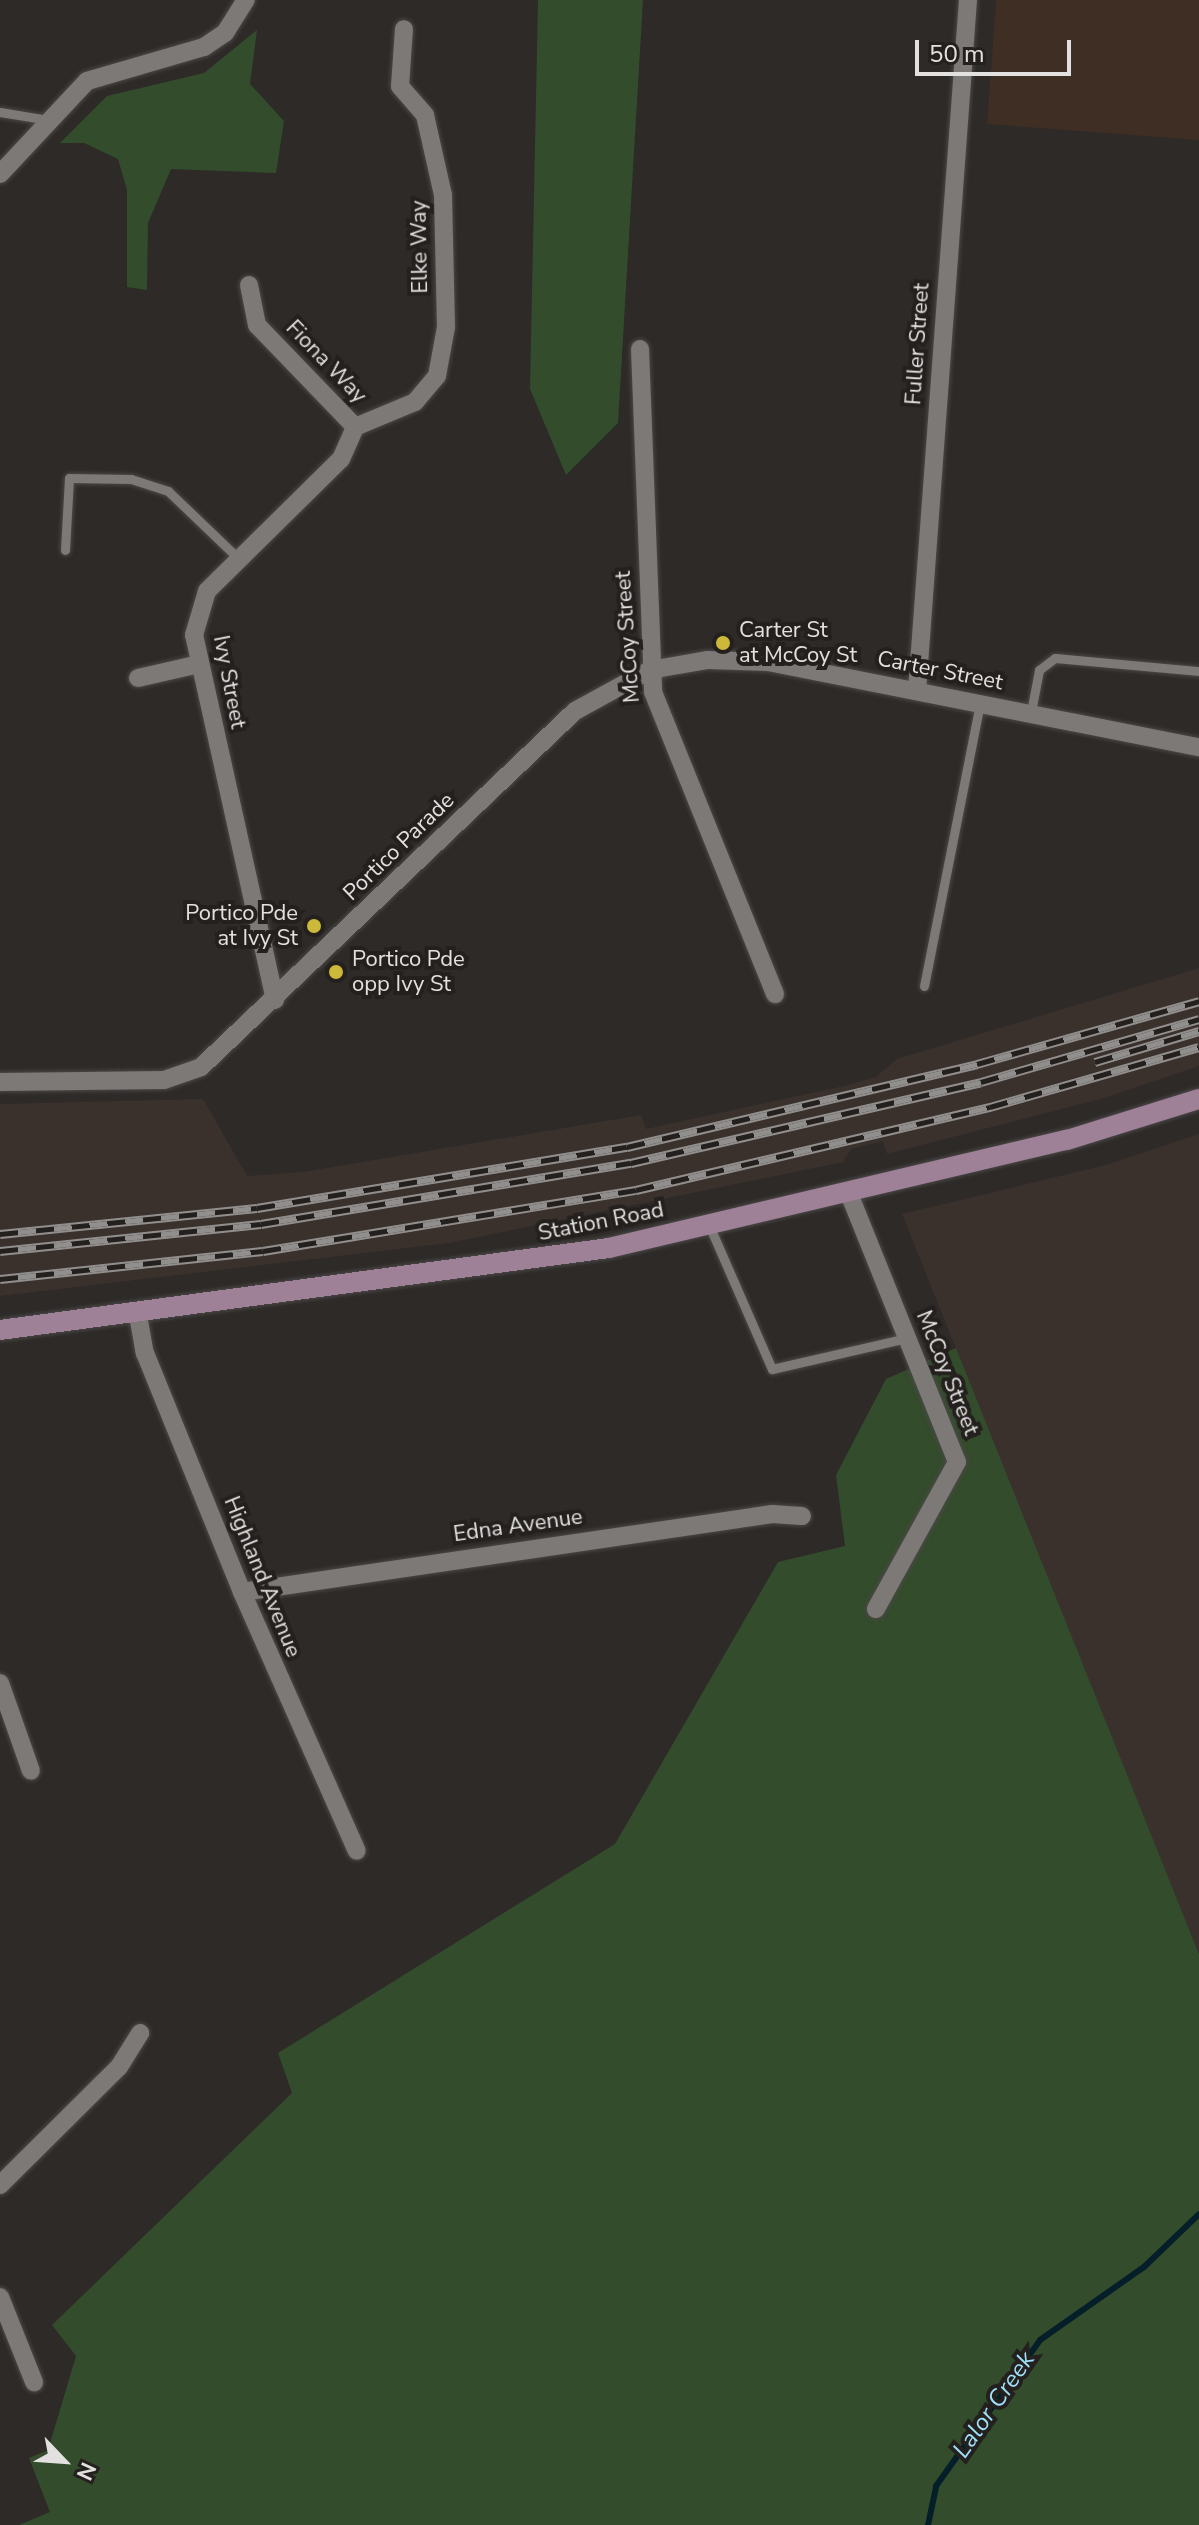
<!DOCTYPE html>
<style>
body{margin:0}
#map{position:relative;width:1199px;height:2525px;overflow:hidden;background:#2d2a28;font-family:"Nunito Sans",sans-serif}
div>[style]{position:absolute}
.built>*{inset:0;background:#3a312c}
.education>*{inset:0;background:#3f2e24}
.green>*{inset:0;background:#334c2b}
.stream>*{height:6px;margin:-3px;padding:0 3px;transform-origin:3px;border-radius:3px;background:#051f2a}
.roads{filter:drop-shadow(0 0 2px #4b4847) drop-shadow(0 0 2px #4b4847)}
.service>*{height:9px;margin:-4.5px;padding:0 4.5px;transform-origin:4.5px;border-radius:4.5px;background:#7d7977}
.minor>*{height:18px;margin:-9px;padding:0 9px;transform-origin:9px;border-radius:9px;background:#7d7977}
.secondary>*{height:20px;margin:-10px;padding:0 10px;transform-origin:10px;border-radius:10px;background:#9e8197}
.rail>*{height:9px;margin-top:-4.5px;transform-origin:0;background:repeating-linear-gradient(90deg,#23201e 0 18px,#918f8e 0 36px);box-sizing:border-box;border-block:2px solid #918f8e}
.dots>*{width:22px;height:22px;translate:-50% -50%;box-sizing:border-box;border:4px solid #23201e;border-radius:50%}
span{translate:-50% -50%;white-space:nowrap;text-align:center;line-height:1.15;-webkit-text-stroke:8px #23201e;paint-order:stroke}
.street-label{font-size:22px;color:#e3e1e0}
.poi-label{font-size:22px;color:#e3e1e0}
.left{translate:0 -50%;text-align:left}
.right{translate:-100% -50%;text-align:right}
.water-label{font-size:24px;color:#9fdffa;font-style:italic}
.north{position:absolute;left:24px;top:2421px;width:80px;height:80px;-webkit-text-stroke:6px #23201e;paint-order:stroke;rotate:115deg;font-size:22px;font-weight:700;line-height:32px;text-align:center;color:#e3e1e0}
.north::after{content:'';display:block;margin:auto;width:28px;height:36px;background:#e3e1e0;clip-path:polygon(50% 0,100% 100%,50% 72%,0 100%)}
.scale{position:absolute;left:915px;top:40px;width:156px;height:36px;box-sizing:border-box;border:4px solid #e3e1e0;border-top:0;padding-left:10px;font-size:24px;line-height:28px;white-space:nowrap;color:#e3e1e0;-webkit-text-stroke:6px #23201e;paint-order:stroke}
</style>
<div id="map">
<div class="built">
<i style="clip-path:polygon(1199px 968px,1199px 1066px,1104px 1098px,887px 1154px,883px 1141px,851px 1149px,843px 1162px,449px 1243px,0 1296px,0 1104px,203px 1099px,247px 1176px,303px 1172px,641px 1115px,646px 1129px,844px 1086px,876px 1077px,897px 1059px)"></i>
<i style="clip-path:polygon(1199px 1134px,1199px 1954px,902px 1214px,1106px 1165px)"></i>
</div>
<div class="education">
<i style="clip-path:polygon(996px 0,1199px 0,1199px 140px,987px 124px)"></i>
</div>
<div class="green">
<i style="clip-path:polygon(538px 0,643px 0,618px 423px,566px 475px,530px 389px)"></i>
<i style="clip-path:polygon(257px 30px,250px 84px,284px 121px,276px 173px,171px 169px,148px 223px,147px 290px,127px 287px,127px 190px,118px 159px,84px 143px,60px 143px,107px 96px,204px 73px)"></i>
<i style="clip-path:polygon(956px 1348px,1199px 1954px,1199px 2525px,19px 2525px,50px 2512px,29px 2458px,48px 2450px,76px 2356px,52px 2325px,292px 2093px,278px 2053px,615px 1844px,778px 1562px,845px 1546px,836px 1475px,886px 1379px)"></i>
</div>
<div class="stream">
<i style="left:928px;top:2525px;width:40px;rotate:-78deg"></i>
<i style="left:936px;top:2486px;width:179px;rotate:-54.5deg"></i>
<i style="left:1040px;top:2340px;width:127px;rotate:-35.1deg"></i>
<i style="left:1144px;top:2267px;width:76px;rotate:-43.9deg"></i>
</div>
<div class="roads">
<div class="service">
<i style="left:0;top:112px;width:50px;rotate:9.3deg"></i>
<i style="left:65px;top:550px;width:72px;rotate:-86.8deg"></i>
<i style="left:69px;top:478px;width:62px;rotate:0.9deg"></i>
<i style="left:131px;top:479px;width:39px;rotate:18deg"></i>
<i style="left:168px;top:491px;width:98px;rotate:43.8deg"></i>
<i style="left:1031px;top:712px;width:43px;rotate:-79.2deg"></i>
<i style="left:1039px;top:670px;width:20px;rotate:-37deg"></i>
<i style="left:1055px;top:658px;width:145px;rotate:5.2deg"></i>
<i style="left:924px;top:986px;width:288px;rotate:-78.8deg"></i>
<i style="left:709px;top:1225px;width:157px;rotate:66.4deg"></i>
<i style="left:772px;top:1369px;width:139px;rotate:-12.9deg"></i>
</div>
<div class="minor">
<i style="left:0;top:174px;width:127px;rotate:-46.9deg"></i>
<i style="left:87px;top:81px;width:122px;rotate:-16.2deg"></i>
<i style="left:204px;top:47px;width:25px;rotate:-34deg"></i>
<i style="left:225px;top:33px;width:39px;rotate:-58deg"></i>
<i style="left:249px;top:285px;width:41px;rotate:78.7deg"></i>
<i style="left:257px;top:325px;width:141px;rotate:46.1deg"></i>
<i style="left:640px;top:349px;width:343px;rotate:87.8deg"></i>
<i style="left:653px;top:692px;width:326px;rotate:68deg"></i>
<i style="left:355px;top:427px;width:65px;rotate:-22.6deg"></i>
<i style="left:415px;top:402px;width:34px;rotate:-50deg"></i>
<i style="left:437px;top:376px;width:50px;rotate:-79.6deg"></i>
<i style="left:446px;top:327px;width:132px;rotate:-91.3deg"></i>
<i style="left:443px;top:195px;width:82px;rotate:-102.7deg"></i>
<i style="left:425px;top:115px;width:38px;rotate:-131deg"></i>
<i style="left:400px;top:86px;width:57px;rotate:-86deg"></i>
<i style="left:138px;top:678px;width:63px;rotate:-12.9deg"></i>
<i style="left:917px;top:691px;width:693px;rotate:-85.78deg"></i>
<i style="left:275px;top:1000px;width:374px;rotate:-102.5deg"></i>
<i style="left:194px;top:635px;width:46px;rotate:-73.5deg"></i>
<i style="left:207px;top:591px;width:188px;rotate:-44.6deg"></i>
<i style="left:341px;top:459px;width:35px;rotate:-66deg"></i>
<i style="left:0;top:1082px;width:164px;rotate:-0.7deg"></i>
<i style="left:164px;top:1080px;width:39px;rotate:-19deg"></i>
<i style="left:201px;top:1067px;width:516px;rotate:-43.59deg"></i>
<i style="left:575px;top:711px;width:85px;rotate:-28.7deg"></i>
<i style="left:650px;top:670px;width:59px;rotate:-9.8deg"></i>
<i style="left:708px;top:660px;width:60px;rotate:1.9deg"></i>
<i style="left:768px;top:662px;width:439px;rotate:11.2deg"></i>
<i style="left:848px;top:1191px;width:292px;rotate:68.1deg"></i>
<i style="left:957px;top:1462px;width:168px;rotate:118.9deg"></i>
<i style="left:138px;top:1315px;width:39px;rotate:80deg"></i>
<i style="left:145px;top:1353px;width:258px;rotate:67.9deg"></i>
<i style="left:242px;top:1592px;width:283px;rotate:66.1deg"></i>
<i style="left:242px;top:1592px;width:536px;rotate:-8.37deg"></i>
<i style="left:772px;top:1514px;width:30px;rotate:4deg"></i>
<i style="left:0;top:1683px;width:93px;rotate:70.6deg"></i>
<i style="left:0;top:2185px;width:168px;rotate:-44.8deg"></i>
<i style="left:119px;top:2067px;width:40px;rotate:-58deg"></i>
<i style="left:0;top:2297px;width:92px;rotate:68.2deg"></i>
</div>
<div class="secondary">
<i style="left:0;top:1330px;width:614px;rotate:-7.67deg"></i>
<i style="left:609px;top:1248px;width:471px;rotate:-13.3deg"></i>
<i style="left:1067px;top:1140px;width:138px;rotate:-17.3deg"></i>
</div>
</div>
<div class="rail">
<i style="left:1095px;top:1062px;width:109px;rotate:-16.6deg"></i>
<i style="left:0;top:1234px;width:258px;rotate:-5.8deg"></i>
<i style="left:257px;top:1208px;width:375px;rotate:-9.4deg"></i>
<i style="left:627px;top:1147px;width:360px;rotate:-13.3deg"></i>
<i style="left:977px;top:1064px;width:231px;rotate:-15.8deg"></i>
<i style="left:0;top:1251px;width:262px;rotate:-5.9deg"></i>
<i style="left:261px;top:1224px;width:375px;rotate:-9.4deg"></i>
<i style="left:631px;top:1163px;width:359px;rotate:-13deg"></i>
<i style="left:981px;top:1082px;width:227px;rotate:-16.1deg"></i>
<i style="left:0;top:1279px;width:264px;rotate:-6.1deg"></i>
<i style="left:263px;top:1251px;width:378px;rotate:-9.3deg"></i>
<i style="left:636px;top:1190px;width:364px;rotate:-13.2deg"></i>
<i style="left:990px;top:1107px;width:217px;rotate:-16deg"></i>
</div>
<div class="dots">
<i style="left:723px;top:643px;background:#ccb939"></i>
<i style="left:314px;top:926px;background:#ccb939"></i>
<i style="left:336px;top:972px;background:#ccb939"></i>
</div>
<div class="street-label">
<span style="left:420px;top:247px;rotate:-91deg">Elke Way</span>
<span style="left:918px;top:344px;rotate:-86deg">Fuller Street</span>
<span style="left:326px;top:362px;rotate:46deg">Fiona Way</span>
<span style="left:628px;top:637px;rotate:-94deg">McCoy Street</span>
<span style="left:940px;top:671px;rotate:11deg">Carter Street</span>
<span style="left:229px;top:682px;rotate:79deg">Ivy Street</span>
<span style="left:399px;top:847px;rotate:-44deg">Portico Parade</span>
<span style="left:601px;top:1222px;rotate:-11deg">Station Road</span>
<span style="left:947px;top:1373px;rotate:68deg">McCoy Street</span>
<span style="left:518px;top:1526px;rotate:-8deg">Edna Avenue</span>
<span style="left:262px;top:1577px;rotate:68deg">Highland Avenue</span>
</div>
<div class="poi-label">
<span class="left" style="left:739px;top:643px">Carter St<br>at McCoy St</span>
<span class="right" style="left:298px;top:926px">Portico Pde<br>at Ivy St</span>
<span class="left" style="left:352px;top:972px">Portico Pde<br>opp Ivy St</span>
</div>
<div class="water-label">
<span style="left:994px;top:2405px;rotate:-55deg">Lalor Creek</span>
</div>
<div class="north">N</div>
<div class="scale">50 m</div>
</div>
